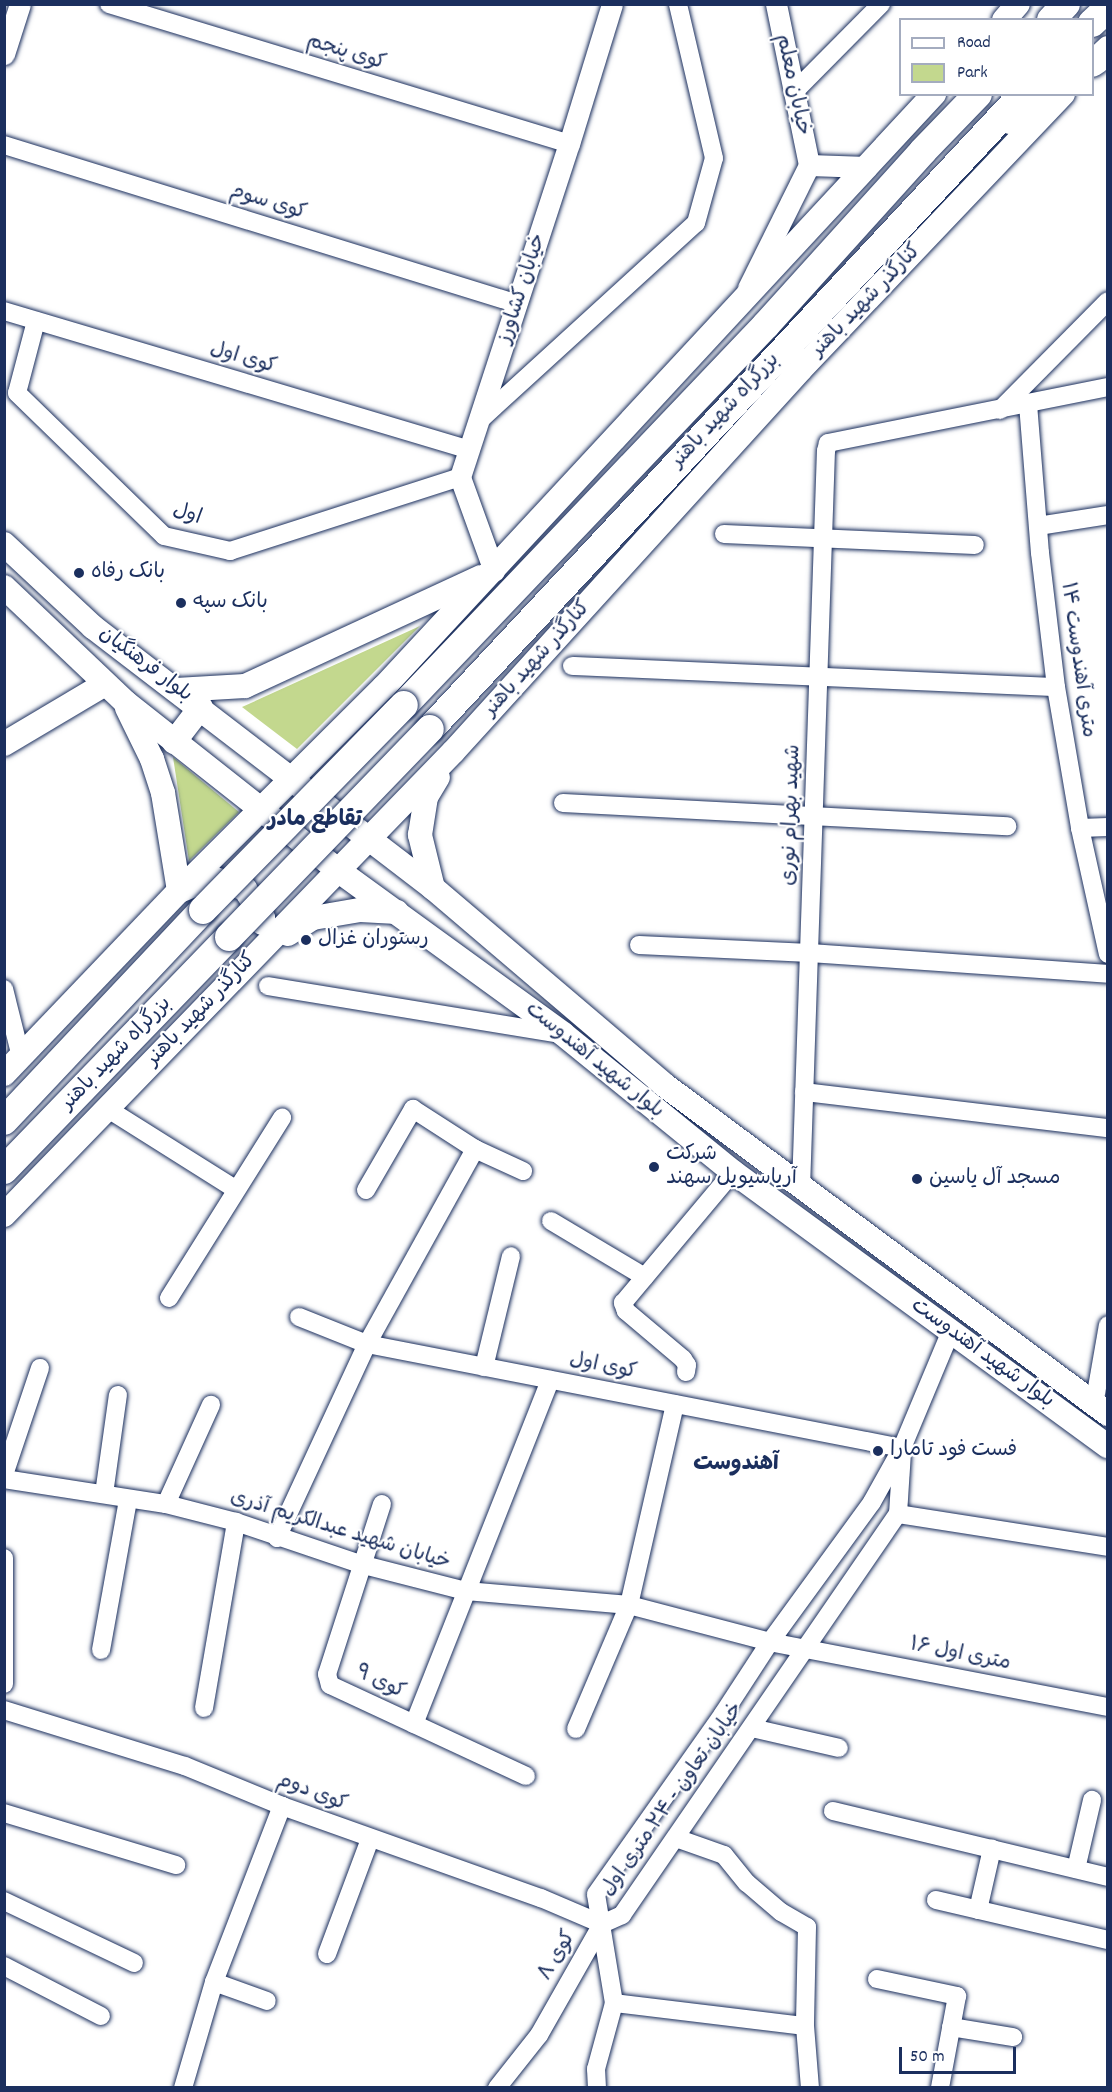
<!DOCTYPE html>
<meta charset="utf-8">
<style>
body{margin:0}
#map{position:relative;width:1112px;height:2092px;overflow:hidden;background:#fff;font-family:Dekko,"Playpen Sans Arabic",sans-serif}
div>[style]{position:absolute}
.green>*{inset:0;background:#c3d88e}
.roads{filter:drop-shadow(0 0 2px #1b2f5e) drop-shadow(0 0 2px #1b2f5e)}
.minor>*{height:18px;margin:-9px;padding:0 9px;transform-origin:9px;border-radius:9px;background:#fff}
.tertiary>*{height:21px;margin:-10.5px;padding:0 10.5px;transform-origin:10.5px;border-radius:10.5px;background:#fff}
.secondary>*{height:24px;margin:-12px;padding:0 12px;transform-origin:12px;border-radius:12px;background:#fff}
.trunk>*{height:28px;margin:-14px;padding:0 14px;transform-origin:14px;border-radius:14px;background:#fff}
.bridges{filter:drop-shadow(0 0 2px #1b2f5e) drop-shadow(0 0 2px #1b2f5e)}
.trunk-bridge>*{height:28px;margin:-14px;padding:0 14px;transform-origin:14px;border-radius:14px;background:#fff}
.dots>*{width:16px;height:16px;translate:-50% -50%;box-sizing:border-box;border:3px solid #fff;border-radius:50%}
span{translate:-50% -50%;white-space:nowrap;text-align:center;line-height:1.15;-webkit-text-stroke:4.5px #fff;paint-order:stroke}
.street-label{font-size:21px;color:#1b2f5e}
.poi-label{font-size:21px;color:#1b2f5e}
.left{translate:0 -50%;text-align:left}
.neighbourhood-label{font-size:22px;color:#1b2f5e;font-weight:700}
.frame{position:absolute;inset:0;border:6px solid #1b2f5e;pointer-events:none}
.legend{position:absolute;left:899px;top:18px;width:195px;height:78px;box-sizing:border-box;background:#fff;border:2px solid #a4acbf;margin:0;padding:8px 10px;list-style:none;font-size:18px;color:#1b2f5e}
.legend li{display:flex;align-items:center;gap:12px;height:30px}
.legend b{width:30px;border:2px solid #a4acbf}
.scale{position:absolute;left:899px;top:2047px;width:117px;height:27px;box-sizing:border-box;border:3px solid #1b2f5e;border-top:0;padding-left:8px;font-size:18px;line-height:21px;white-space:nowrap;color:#1b2f5e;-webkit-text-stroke:4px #fff;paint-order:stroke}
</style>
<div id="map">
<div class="green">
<i style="clip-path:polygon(420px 626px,297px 749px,242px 707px)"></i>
<i style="clip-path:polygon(173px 757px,239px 812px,189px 861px)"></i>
</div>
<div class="roads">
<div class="minor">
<i style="left:109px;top:4px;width:481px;rotate:16.9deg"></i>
<i style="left:794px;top:92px;width:124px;rotate:-45.3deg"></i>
<i style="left:4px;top:145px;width:538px;rotate:17.19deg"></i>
<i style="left:4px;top:311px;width:485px;rotate:16.6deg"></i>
<i style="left:36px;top:321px;width:74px;rotate:104.8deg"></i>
<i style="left:17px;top:393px;width:205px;rotate:44.2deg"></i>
<i style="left:164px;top:536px;width:68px;rotate:12.8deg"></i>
<i style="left:230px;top:551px;width:242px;rotate:-17.8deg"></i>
<i style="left:1028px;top:404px;width:149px;rotate:85.4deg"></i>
<i style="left:1040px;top:553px;width:135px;rotate:83.2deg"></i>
<i style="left:1056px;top:687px;width:143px;rotate:80.3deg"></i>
<i style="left:1080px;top:828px;width:129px;rotate:77.5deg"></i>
<i style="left:1000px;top:410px;width:153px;rotate:-45.3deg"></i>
<i style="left:481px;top:419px;width:291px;rotate:-42.4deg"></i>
<i style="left:696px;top:223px;width:67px;rotate:-74.5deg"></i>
<i style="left:714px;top:158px;width:158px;rotate:-103.2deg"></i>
<i style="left:1038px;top:526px;width:71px;rotate:-8.9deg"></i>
<i style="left:724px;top:534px;width:251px;rotate:2.5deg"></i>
<i style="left:572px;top:666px;width:484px;rotate:2.5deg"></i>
<i style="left:563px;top:803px;width:445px;rotate:3deg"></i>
<i style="left:1080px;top:828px;width:28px;rotate:-2deg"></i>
<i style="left:639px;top:945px;width:171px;rotate:2.7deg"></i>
<i style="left:810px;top:953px;width:299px;rotate:4deg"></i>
<i style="left:268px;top:986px;width:296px;rotate:9.3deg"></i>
<i style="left:4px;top:989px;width:70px;rotate:76deg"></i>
<i style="left:804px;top:1092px;width:306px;rotate:6.8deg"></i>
<i style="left:108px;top:1109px;width:150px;rotate:32.2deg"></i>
<i style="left:801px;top:1188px;width:737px;rotate:-88.06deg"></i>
<i style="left:826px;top:451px;width:8px;rotate:-76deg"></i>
<i style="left:828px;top:443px;width:286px;rotate:-11.3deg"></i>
<i style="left:366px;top:1190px;width:94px;rotate:-59.9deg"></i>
<i style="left:413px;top:1109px;width:74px;rotate:32.8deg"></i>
<i style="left:475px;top:1149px;width:53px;rotate:24.6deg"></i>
<i style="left:551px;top:1221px;width:109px;rotate:30.8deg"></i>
<i style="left:169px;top:1298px;width:213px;rotate:-57.9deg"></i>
<i style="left:299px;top:1317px;width:73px;rotate:21.7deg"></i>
<i style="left:367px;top:1344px;width:545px;rotate:11deg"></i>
<i style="left:484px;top:1367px;width:114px;rotate:-76.3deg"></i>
<i style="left:686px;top:1372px;width:7px;rotate:-82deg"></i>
<i style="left:687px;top:1365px;width:7px;rotate:-124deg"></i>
<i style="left:683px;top:1359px;width:75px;rotate:-139.9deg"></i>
<i style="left:626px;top:1311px;width:9px;rotate:-111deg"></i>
<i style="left:623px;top:1303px;width:171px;rotate:-50deg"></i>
<i style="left:1094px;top:1405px;width:81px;rotate:-80.1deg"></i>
<i style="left:4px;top:1475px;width:113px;rotate:-71.4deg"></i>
<i style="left:4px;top:1479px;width:164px;rotate:8.8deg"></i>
<i style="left:166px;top:1504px;width:72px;rotate:14.4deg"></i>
<i style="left:236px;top:1522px;width:131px;rotate:18.7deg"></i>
<i style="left:360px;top:1564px;width:109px;rotate:14.3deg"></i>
<i style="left:466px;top:1591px;width:164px;rotate:4.9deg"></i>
<i style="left:629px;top:1605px;width:146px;rotate:14.7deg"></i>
<i style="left:770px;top:1642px;width:344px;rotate:10.9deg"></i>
<i style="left:104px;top:1494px;width:100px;rotate:-82deg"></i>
<i style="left:166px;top:1504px;width:109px;rotate:-65.6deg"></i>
<i style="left:382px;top:1504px;width:179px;rotate:107.9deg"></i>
<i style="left:327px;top:1674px;width:11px;rotate:75deg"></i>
<i style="left:330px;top:1685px;width:216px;rotate:24.9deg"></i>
<i style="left:898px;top:1514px;width:213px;rotate:8.9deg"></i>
<i style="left:277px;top:1538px;width:214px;rotate:-65.1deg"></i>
<i style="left:367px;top:1344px;width:223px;rotate:-61deg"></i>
<i style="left:4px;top:1558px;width:126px;rotate:90deg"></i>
<i style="left:101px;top:1650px;width:152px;rotate:-79.8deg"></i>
<i style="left:204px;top:1708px;width:189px;rotate:-80.2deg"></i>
<i style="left:4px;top:1710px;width:189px;rotate:17.2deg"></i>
<i style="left:185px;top:1766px;width:105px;rotate:22.4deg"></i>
<i style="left:282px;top:1806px;width:275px;rotate:19.6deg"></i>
<i style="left:541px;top:1898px;width:66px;rotate:23.1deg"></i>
<i style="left:414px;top:1724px;width:370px;rotate:-68.4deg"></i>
<i style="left:752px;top:1728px;width:89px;rotate:12.9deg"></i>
<i style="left:576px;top:1729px;width:135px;rotate:-66.9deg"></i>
<i style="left:629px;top:1605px;width:206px;rotate:-77.1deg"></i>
<i style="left:833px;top:1811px;width:283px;rotate:13.5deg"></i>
<i style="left:4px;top:1813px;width:180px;rotate:16.8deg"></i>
<i style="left:676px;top:1838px;width:51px;rotate:19.5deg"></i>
<i style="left:724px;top:1855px;width:36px;rotate:51deg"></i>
<i style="left:747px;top:1883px;width:45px;rotate:40.5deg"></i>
<i style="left:781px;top:1912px;width:30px;rotate:30deg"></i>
<i style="left:807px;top:1927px;width:99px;rotate:91.2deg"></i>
<i style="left:805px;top:2026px;width:62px;rotate:85.4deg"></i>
<i style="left:1076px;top:1869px;width:71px;rotate:-76.9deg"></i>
<i style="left:936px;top:1900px;width:177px;rotate:13.1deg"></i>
<i style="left:4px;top:1901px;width:144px;rotate:25.5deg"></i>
<i style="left:978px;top:1910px;width:63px;rotate:-77.1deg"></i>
<i style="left:602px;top:1924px;width:22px;rotate:-24deg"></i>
<i style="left:622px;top:1915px;width:487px;rotate:-55.5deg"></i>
<i style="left:898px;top:1514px;width:62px;rotate:-86.3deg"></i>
<i style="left:327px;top:1954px;width:123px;rotate:-69.5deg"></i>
<i style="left:4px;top:1966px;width:109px;rotate:27.3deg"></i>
<i style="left:877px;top:1979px;width:82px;rotate:12deg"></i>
<i style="left:957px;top:1996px;width:94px;rotate:100.5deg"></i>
<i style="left:214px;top:1982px;width:56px;rotate:19.7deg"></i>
<i style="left:614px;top:2003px;width:192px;rotate:6.9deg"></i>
<i style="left:951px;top:2027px;width:63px;rotate:9.2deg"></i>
<i style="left:183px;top:2088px;width:110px;rotate:-73.7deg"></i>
<i style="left:214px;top:1982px;width:189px;rotate:-68.9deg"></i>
<i style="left:497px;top:2088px;width:68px;rotate:-51.6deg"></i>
<i style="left:539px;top:2035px;width:128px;rotate:-60.4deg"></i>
<i style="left:597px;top:2088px;width:19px;rotate:-93deg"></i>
<i style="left:596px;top:2069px;width:68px;rotate:-74.7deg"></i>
<i style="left:614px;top:2003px;width:110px;rotate:-99.4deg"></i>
<i style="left:596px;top:1894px;width:220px;rotate:-54.8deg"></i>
<i style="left:723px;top:1714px;width:86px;rotate:-56.9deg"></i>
<i style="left:770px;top:1642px;width:173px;rotate:-53.9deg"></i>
<i style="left:872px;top:1502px;width:62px;rotate:-60.9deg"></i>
<i style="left:902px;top:1448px;width:127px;rotate:-67.3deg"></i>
</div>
<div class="tertiary">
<i style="left:776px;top:4px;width:164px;rotate:78.4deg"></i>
<i style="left:4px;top:54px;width:52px;rotate:-72.3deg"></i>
<i style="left:809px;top:165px;width:58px;rotate:2deg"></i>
<i style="left:748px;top:288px;width:137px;rotate:-63.6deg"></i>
<i style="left:494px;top:571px;width:100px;rotate:-109.9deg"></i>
<i style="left:460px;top:477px;width:350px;rotate:-71.9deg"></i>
<i style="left:569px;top:144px;width:146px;rotate:-72.9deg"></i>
</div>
<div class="secondary">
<i style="left:1004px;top:20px;width:21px;rotate:-49deg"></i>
<i style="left:1092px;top:63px;width:22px;rotate:-43deg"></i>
<i style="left:4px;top:544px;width:122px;rotate:43deg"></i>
<i style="left:93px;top:627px;width:429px;rotate:37.5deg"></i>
<i style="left:433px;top:888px;width:302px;rotate:40.4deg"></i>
<i style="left:663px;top:1084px;width:554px;rotate:36.56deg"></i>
<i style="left:4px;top:587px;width:167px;rotate:43.5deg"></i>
<i style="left:125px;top:702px;width:273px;rotate:38.3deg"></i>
<i style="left:339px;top:871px;width:277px;rotate:36deg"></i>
<i style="left:563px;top:1034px;width:219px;rotate:39.1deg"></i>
<i style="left:733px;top:1172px;width:464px;rotate:36.2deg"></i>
<i style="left:176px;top:690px;width:69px;rotate:-3.3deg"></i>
<i style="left:245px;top:686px;width:260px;rotate:-24.8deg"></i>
<i style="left:127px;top:708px;width:57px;rotate:63.9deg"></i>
<i style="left:152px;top:759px;width:36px;rotate:72deg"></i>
<i style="left:163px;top:793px;width:99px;rotate:80.7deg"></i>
<i style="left:179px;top:891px;width:35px;rotate:-22deg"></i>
<i style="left:212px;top:878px;width:35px;rotate:18deg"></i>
<i style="left:245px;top:889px;width:34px;rotate:58deg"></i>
<i style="left:263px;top:918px;width:5px;rotate:101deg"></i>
<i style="left:174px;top:742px;width:44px;rotate:-52.4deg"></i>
<i style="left:4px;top:744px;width:117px;rotate:-30.7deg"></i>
<i style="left:433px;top:888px;width:55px;rotate:-103.8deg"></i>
<i style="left:420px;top:835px;width:38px;rotate:-81deg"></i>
<i style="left:426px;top:797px;width:23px;rotate:-59deg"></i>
<i style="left:288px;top:934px;width:30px;rotate:-33deg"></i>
<i style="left:313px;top:918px;width:48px;rotate:-9.7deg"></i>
<i style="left:360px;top:910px;width:37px;rotate:3deg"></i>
<i style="left:4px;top:1074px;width:253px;rotate:-46.3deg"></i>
<i style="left:179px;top:891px;width:289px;rotate:-44.9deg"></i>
<i style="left:384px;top:687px;width:809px;rotate:-47.15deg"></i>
<i style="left:4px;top:1215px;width:645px;rotate:-45.88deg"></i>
<i style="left:453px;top:752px;width:517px;rotate:-47.74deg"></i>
<i style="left:801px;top:369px;width:380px;rotate:-46.4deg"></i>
</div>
<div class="trunk">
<i style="left:1051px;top:20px;width:22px;rotate:-47deg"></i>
<i style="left:1092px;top:23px;width:22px;rotate:-43deg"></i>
<i style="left:1092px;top:63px;width:4px;rotate:-34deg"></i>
<i style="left:1010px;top:120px;width:45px;rotate:-35.1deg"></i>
<i style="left:404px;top:705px;width:525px;rotate:-46.39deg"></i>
<i style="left:766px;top:325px;width:234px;rotate:-47.9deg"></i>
<i style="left:923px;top:151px;width:79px;rotate:-46deg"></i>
<i style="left:430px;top:729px;width:869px;rotate:-46.96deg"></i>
<i style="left:4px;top:1121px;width:290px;rotate:-46.7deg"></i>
<i style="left:4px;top:1170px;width:324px;rotate:-46deg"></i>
</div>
</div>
<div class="bridges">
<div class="trunk-bridge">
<i style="left:203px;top:910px;width:287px;rotate:-45.6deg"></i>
<i style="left:229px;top:937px;width:289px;rotate:-46deg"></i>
</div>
</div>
<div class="dots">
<i style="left:79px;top:573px;background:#1b2f5e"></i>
<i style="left:181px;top:603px;background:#1b2f5e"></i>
<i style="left:306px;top:940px;background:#1b2f5e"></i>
<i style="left:654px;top:1167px;background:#1b2f5e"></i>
<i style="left:917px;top:1179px;background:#1b2f5e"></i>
<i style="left:878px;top:1451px;background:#1b2f5e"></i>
</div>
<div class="street-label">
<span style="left:346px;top:53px;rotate:17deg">کوی پنجم</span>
<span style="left:792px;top:85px;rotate:78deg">خیابان معلم</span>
<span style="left:268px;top:203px;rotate:17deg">کوی سوم</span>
<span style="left:523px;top:289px;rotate:-72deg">خیابان کشاورز</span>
<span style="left:867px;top:301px;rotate:-46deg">کنارگذر شهید باهنر</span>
<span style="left:243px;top:359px;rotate:16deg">کوی اول</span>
<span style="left:726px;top:411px;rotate:-47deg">بزرگراه شهید باهنر</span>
<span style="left:187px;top:515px;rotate:19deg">اول</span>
<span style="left:538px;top:659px;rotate:-48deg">کنارگذر شهید باهنر</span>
<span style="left:1077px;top:660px;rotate:82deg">۱۴ متری آهندوست</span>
<span style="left:145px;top:665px;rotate:37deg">بلوار فرهنگیان</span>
<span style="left:792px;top:815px;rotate:-88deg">شهید بهرام نوری</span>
<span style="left:202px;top:1010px;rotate:-46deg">کنارگذر شهید باهنر</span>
<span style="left:117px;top:1054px;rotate:-46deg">بزرگراه شهید باهنر</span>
<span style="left:594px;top:1061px;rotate:39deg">بلوار شهید آهندوست</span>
<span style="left:982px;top:1354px;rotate:36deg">بلوار شهید آهندوست</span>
<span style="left:603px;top:1367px;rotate:11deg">کوی اول</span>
<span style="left:340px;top:1531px;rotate:17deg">خیابان شهید عبدالکریم آذری</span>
<span style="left:960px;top:1655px;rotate:11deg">۱۶ متری اول</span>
<span style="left:380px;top:1683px;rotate:25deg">کوی ۹</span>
<span style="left:312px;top:1793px;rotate:21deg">کوی دوم</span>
<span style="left:673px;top:1800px;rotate:-55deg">خیابان تعاون - ۲۴ متری اول</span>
<span style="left:558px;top:1956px;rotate:-60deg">کوی ۸</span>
</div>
<div class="poi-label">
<span class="left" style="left:91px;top:573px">بانک رفاه</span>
<span class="left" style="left:193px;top:603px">بانک سپه</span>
<span class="left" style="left:318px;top:940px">رستوران غزال</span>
<span class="left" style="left:666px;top:1167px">شرکت<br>آریاسیویل سهند</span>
<span class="left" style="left:929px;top:1179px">مسجد آل یاسین</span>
<span class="left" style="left:890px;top:1451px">فست فود تامارا</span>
</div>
<div class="neighbourhood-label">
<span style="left:315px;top:821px">تقاطع مادر</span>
<span style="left:736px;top:1465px">آهندوست</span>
</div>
<div class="frame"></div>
<ul class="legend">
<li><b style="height:8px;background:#fff"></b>Road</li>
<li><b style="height:16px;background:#c3d88e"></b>Park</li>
</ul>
<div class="scale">50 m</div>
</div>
